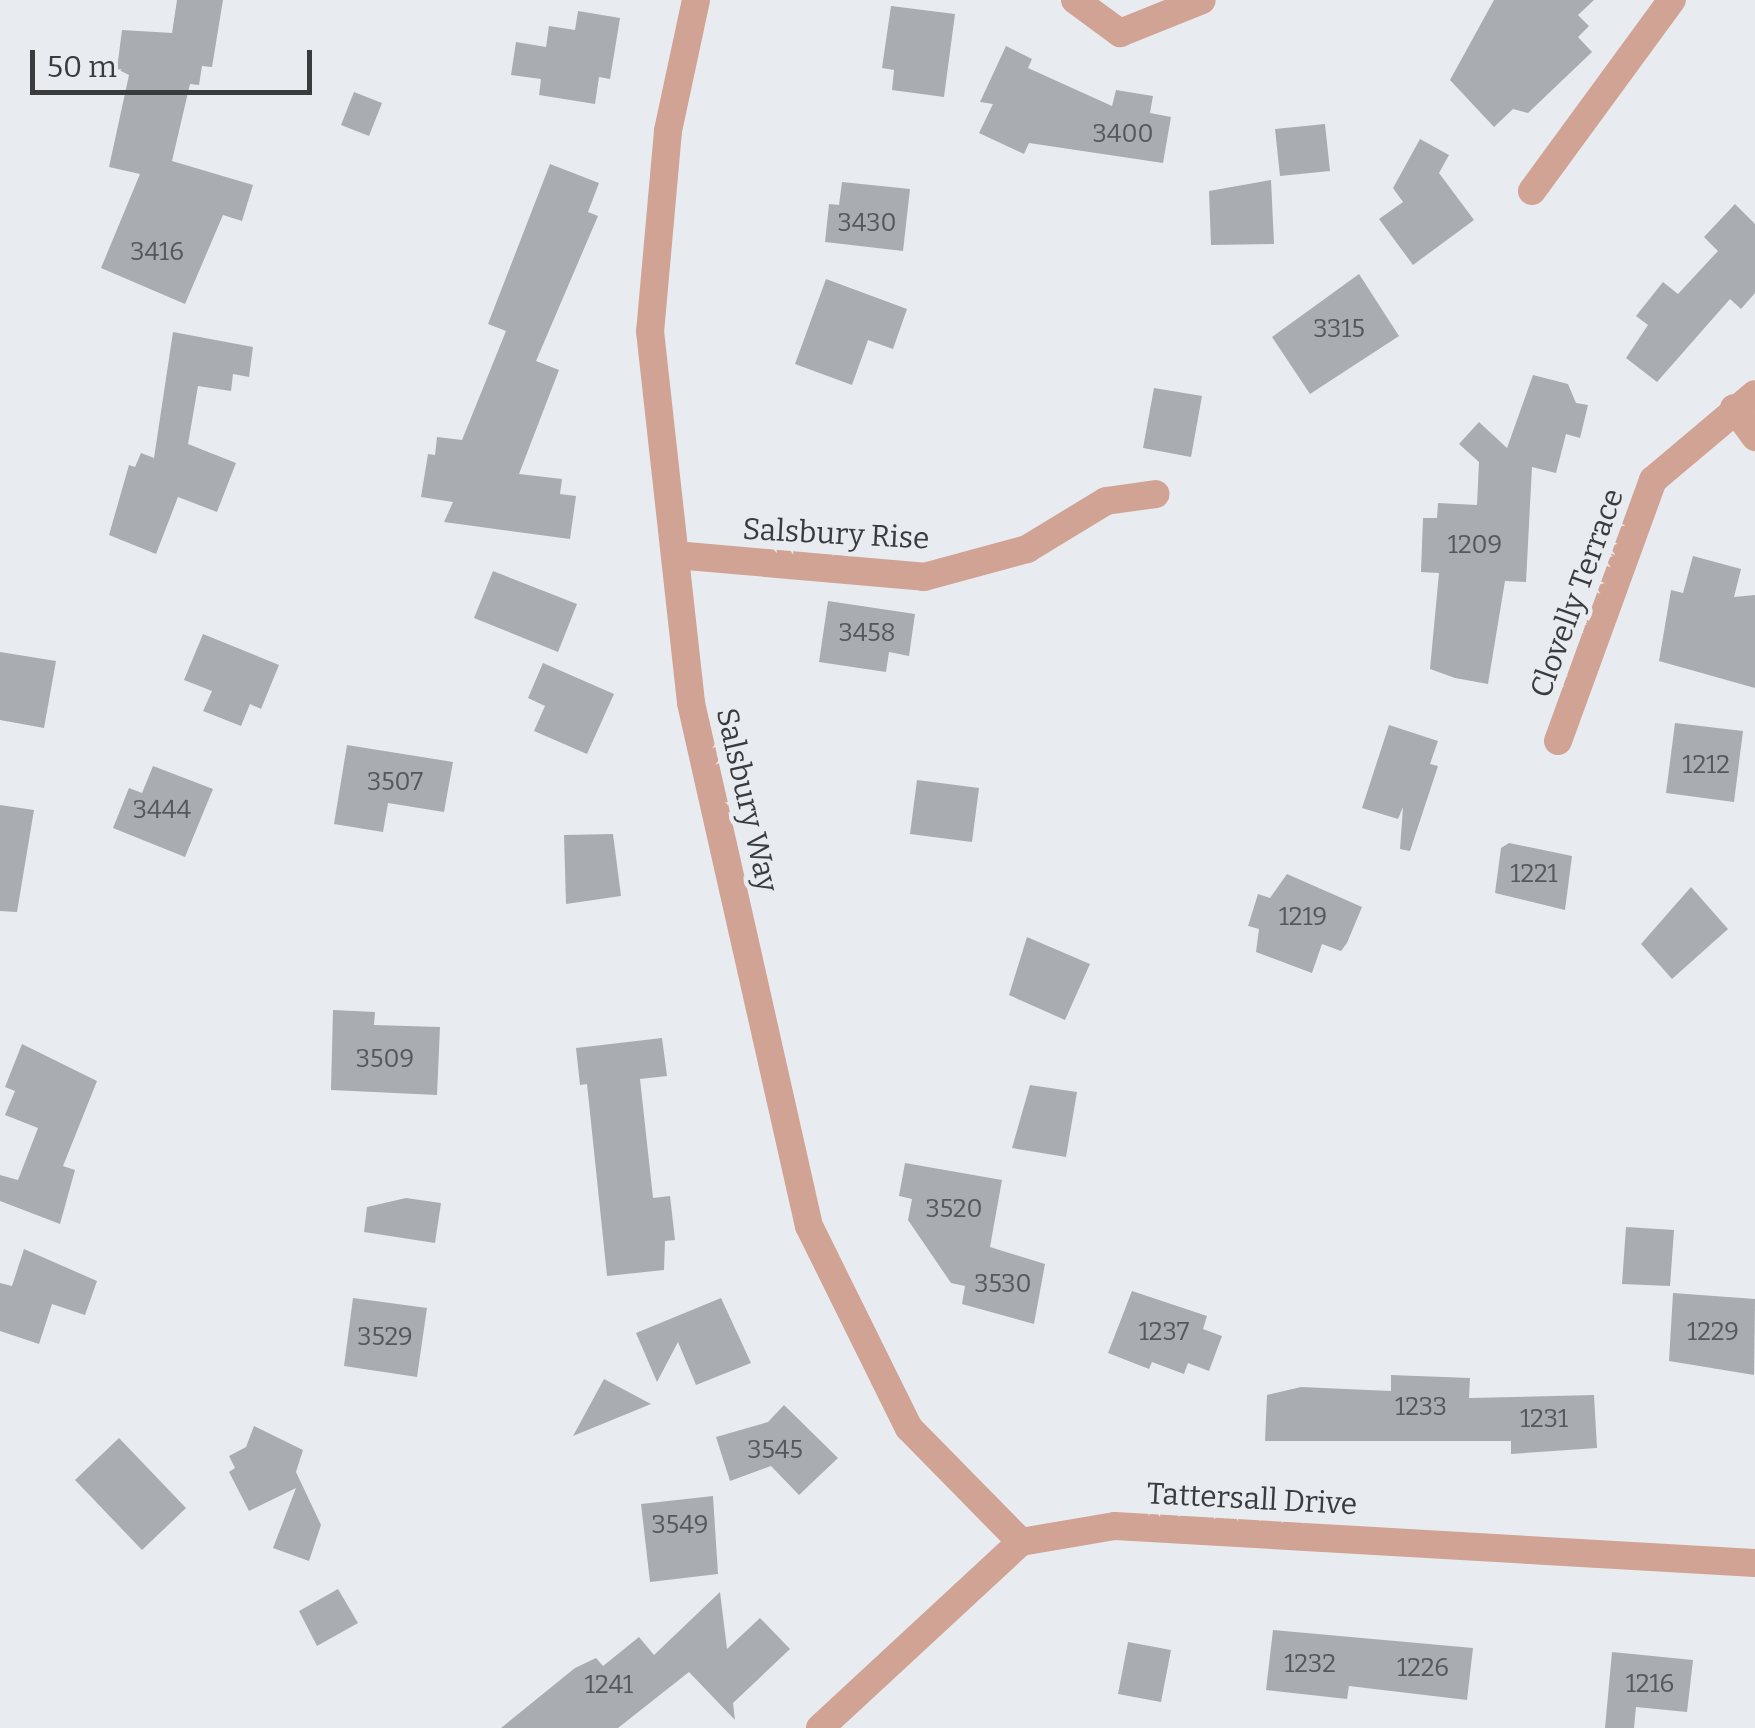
<!DOCTYPE html>
<style>
body{margin:0}
#map{position:relative;width:1755px;height:1728px;overflow:hidden;background:#e8ecf0;font-family:Bitter,serif}
div>[style]{position:absolute}
.building>*{inset:0;background:#a9adb1}
.minor>*{height:28px;margin:-14px;padding:0 14px;transform-origin:14px;border-radius:14px;background:#d1a394}
.tertiary>*{height:28px;margin:-14px;padding:0 14px;transform-origin:14px;border-radius:14px;background:#d1a394}
span{translate:-50% -50%;white-space:nowrap;text-align:center;line-height:1.15;-webkit-text-stroke:9px #e8ecf0;paint-order:stroke}
.number-label{font-size:25px;color:#56585a}
.number-label span{-webkit-text-stroke-width:0}
.street-label{font-size:30px;color:#3a3b3d}
.scale{position:absolute;left:30px;top:50px;width:282px;height:45px;box-sizing:border-box;border:5px solid #3a3b3d;border-top:0;padding-left:12px;font-size:30px;line-height:35px;white-space:nowrap;color:#3a3b3d;-webkit-text-stroke:8px #e8ecf0;paint-order:stroke}
</style>
<div id="map">
<div class="building">
<i style="clip-path:polygon(177px 0,223px 0,212px 67px,202px 66px,199px 85px,190px 84px,172px 161px,253px 185px,242px 221px,223px 215px,185px 304px,101px 268px,140px 174px,109px 167px,129px 75px,117px 69px,122px 30px,172px 33px)"></i>
<i style="clip-path:polygon(1494px 0,1594px 0,1578px 15px,1589px 26px,1578px 37px,1592px 52px,1528px 113px,1513px 109px,1494px 127px,1450px 80px)"></i>
<i style="clip-path:polygon(891px 6px,955px 14px,944px 97px,892px 90px,894px 70px,882px 68px)"></i>
<i style="clip-path:polygon(578px 11px,620px 18px,610px 79px,599px 77px,595px 104px,539px 95px,541px 79px,511px 75px,516px 42px,546px 47px,549px 26px,575px 30px)"></i>
<i style="clip-path:polygon(1006px 46px,1032px 59px,1028px 68px,1112px 106px,1116px 90px,1153px 96px,1150px 113px,1171px 117px,1163px 163px,1029px 143px,1024px 154px,979px 133px,993px 104px,980px 102px)"></i>
<i style="clip-path:polygon(354px 92px,382px 103px,369px 136px,341px 125px)"></i>
<i style="clip-path:polygon(1325px 124px,1330px 171px,1280px 176px,1275px 129px)"></i>
<i style="clip-path:polygon(1420px 139px,1449px 155px,1439px 173px,1474px 220px,1413px 265px,1379px 219px,1403px 202px,1393px 188px)"></i>
<i style="clip-path:polygon(550px 164px,599px 183px,588px 212px,598px 216px,536px 361px,559px 370px,519px 474px,562px 479px,560px 494px,576px 496px,570px 539px,444px 522px,453px 502px,421px 497px,428px 454px,435px 455px,437px 437px,462px 440px,506px 331px,488px 324px)"></i>
<i style="clip-path:polygon(1271px 180px,1274px 244px,1211px 245px,1209px 191px)"></i>
<i style="clip-path:polygon(842px 182px,910px 189px,903px 251px,825px 242px,829px 204px,839px 205px)"></i>
<i style="clip-path:polygon(1735px 204px,1755px 224px,1755px 293px,1741px 309px,1730px 299px,1657px 382px,1626px 358px,1648px 325px,1636px 316px,1663px 282px,1678px 294px,1718px 251px,1704px 237px)"></i>
<i style="clip-path:polygon(1359px 274px,1399px 336px,1310px 394px,1272px 337px)"></i>
<i style="clip-path:polygon(826px 279px,907px 309px,893px 349px,868px 340px,852px 385px,795px 364px)"></i>
<i style="clip-path:polygon(173px 332px,253px 347px,249px 377px,233px 374px,231px 391px,198px 386px,188px 444px,236px 463px,217px 512px,178px 497px,156px 554px,109px 535px,129px 465px,135px 467px,141px 453px,154px 458px)"></i>
<i style="clip-path:polygon(1533px 375px,1568px 384px,1576px 403px,1588px 405px,1580px 438px,1566px 434px,1556px 473px,1532px 467px,1526px 582px,1505px 581px,1488px 684px,1455px 678px,1430px 669px,1439px 573px,1421px 572px,1423px 518px,1437px 518px,1438px 503px,1477px 505px,1479px 462px,1459px 444px,1479px 422px,1507px 448px)"></i>
<i style="clip-path:polygon(1154px 388px,1202px 396px,1191px 457px,1143px 448px)"></i>
<i style="clip-path:polygon(1693px 556px,1741px 569px,1734px 597px,1755px 595px,1755px 688px,1659px 661px,1671px 590px,1683px 593px)"></i>
<i style="clip-path:polygon(493px 571px,577px 604px,558px 652px,474px 618px)"></i>
<i style="clip-path:polygon(828px 601px,915px 614px,909px 656px,889px 652px,886px 672px,819px 662px)"></i>
<i style="clip-path:polygon(203px 634px,279px 665px,261px 709px,250px 704px,241px 726px,203px 711px,212px 691px,184px 680px)"></i>
<i style="clip-path:polygon(0 652px,56px 661px,44px 728px,0 720px)"></i>
<i style="clip-path:polygon(543px 663px,614px 694px,587px 754px,534px 731px,545px 706px,528px 698px)"></i>
<i style="clip-path:polygon(1675px 723px,1743px 731px,1734px 802px,1666px 793px)"></i>
<i style="clip-path:polygon(1389px 725px,1438px 741px,1430px 764px,1438px 766px,1410px 851px,1400px 849px,1403px 807px,1398px 819px,1362px 808px)"></i>
<i style="clip-path:polygon(347px 745px,453px 762px,444px 812px,388px 803px,383px 832px,334px 824px)"></i>
<i style="clip-path:polygon(153px 766px,213px 789px,185px 857px,113px 828px,129px 788px,142px 793px)"></i>
<i style="clip-path:polygon(917px 780px,979px 788px,972px 842px,910px 834px)"></i>
<i style="clip-path:polygon(0 805px,34px 810px,17px 912px,0 911px)"></i>
<i style="clip-path:polygon(613px 834px,621px 896px,566px 904px,564px 835px)"></i>
<i style="clip-path:polygon(1509px 843px,1572px 856px,1565px 910px,1495px 893px,1501px 848px)"></i>
<i style="clip-path:polygon(1287px 874px,1362px 907px,1347px 943px,1341px 951px,1322px 944px,1312px 973px,1256px 952px,1259px 929px,1248px 926px,1258px 894px,1270px 898px)"></i>
<i style="clip-path:polygon(1691px 887px,1728px 929px,1672px 979px,1641px 944px)"></i>
<i style="clip-path:polygon(1027px 937px,1090px 964px,1065px 1020px,1009px 995px)"></i>
<i style="clip-path:polygon(333px 1010px,375px 1012px,374px 1025px,440px 1027px,437px 1095px,331px 1090px)"></i>
<i style="clip-path:polygon(662px 1038px,667px 1076px,640px 1079px,653px 1198px,670px 1196px,675px 1240px,665px 1241px,664px 1270px,607px 1276px,587px 1084px,580px 1085px,576px 1048px)"></i>
<i style="clip-path:polygon(22px 1044px,97px 1081px,63px 1166px,75px 1170px,60px 1224px,0 1201px,0 1175px,18px 1180px,38px 1128px,5px 1115px,15px 1091px,5px 1087px)"></i>
<i style="clip-path:polygon(1030px 1085px,1077px 1092px,1066px 1157px,1012px 1148px)"></i>
<i style="clip-path:polygon(905px 1163px,1002px 1180px,990px 1247px,1045px 1264px,1034px 1324px,962px 1304px,965px 1286px,951px 1283px,908px 1220px,912px 1199px,899px 1196px)"></i>
<i style="clip-path:polygon(406px 1198px,441px 1203px,435px 1243px,364px 1232px,367px 1207px)"></i>
<i style="clip-path:polygon(1626px 1227px,1674px 1230px,1670px 1286px,1622px 1284px)"></i>
<i style="clip-path:polygon(24px 1249px,97px 1281px,85px 1315px,52px 1304px,39px 1344px,0 1331px,0 1283px,12px 1286px)"></i>
<i style="clip-path:polygon(1132px 1291px,1207px 1316px,1203px 1329px,1222px 1336px,1209px 1371px,1188px 1363px,1184px 1374px,1152px 1362px,1149px 1369px,1108px 1353px)"></i>
<i style="clip-path:polygon(1673px 1293px,1755px 1299px,1754px 1375px,1669px 1361px)"></i>
<i style="clip-path:polygon(353px 1298px,427px 1308px,417px 1377px,344px 1366px)"></i>
<i style="clip-path:polygon(721px 1298px,751px 1363px,696px 1385px,678px 1342px,657px 1382px,636px 1333px)"></i>
<i style="clip-path:polygon(1391px 1375px,1470px 1378px,1469px 1398px,1594px 1395px,1597px 1448px,1511px 1454px,1511px 1441px,1265px 1441px,1267px 1395px,1301px 1387px,1391px 1391px)"></i>
<i style="clip-path:polygon(604px 1379px,651px 1404px,573px 1436px)"></i>
<i style="clip-path:polygon(784px 1405px,838px 1458px,799px 1495px,771px 1466px,730px 1481px,716px 1437px,768px 1422px)"></i>
<i style="clip-path:polygon(254px 1426px,303px 1450px,296px 1472px,321px 1525px,309px 1561px,273px 1548px,296px 1488px,249px 1511px,229px 1472px,235px 1468px,229px 1456px,246px 1447px)"></i>
<i style="clip-path:polygon(119px 1438px,186px 1508px,142px 1550px,75px 1480px)"></i>
<i style="clip-path:polygon(713px 1496px,718px 1574px,650px 1582px,641px 1504px)"></i>
<i style="clip-path:polygon(338px 1589px,358px 1623px,317px 1646px,299px 1611px)"></i>
<i style="clip-path:polygon(720px 1592px,727px 1649px,760px 1618px,790px 1649px,733px 1703px,735px 1720px,689px 1672px,618px 1728px,501px 1728px,575px 1668px,596px 1658px,603px 1666px,639px 1637px,654px 1655px)"></i>
<i style="clip-path:polygon(1273px 1630px,1473px 1648px,1467px 1700px,1349px 1686px,1347px 1699px,1266px 1690px)"></i>
<i style="clip-path:polygon(1128px 1642px,1171px 1650px,1161px 1702px,1118px 1694px)"></i>
<i style="clip-path:polygon(1612px 1652px,1693px 1660px,1687px 1712px,1636px 1707px,1634px 1728px,1605px 1728px)"></i>
</div>
<div class="minor">
<i style="left:696px;top:0;width:134px;rotate:102.1deg"></i>
<i style="left:668px;top:131px;width:201px;rotate:95.1deg"></i>
<i style="left:650px;top:331px;width:374px;rotate:83.7deg"></i>
<i style="left:691px;top:703px;width:536px;rotate:77.29deg"></i>
<i style="left:809px;top:1226px;width:225px;rotate:63.7deg"></i>
<i style="left:909px;top:1428px;width:160px;rotate:45.5deg"></i>
<i style="left:1075px;top:0;width:56px;rotate:36.3deg"></i>
<i style="left:1120px;top:33px;width:88px;rotate:-21.9deg"></i>
<i style="left:1532px;top:191px;width:237px;rotate:-53.8deg"></i>
<i style="left:1734px;top:408px;width:36px;rotate:54deg"></i>
<i style="left:675px;top:555px;width:250px;rotate:5deg"></i>
<i style="left:924px;top:577px;width:107px;rotate:-15.2deg"></i>
<i style="left:1027px;top:549px;width:92px;rotate:-31.3deg"></i>
<i style="left:1106px;top:501px;width:50px;rotate:-8deg"></i>
<i style="left:1558px;top:741px;width:278px;rotate:-70deg"></i>
<i style="left:1653px;top:480px;width:133px;rotate:-40.1deg"></i>
</div>
<div class="tertiary">
<i style="left:820px;top:1728px;width:274px;rotate:-42.8deg"></i>
<i style="left:1021px;top:1542px;width:95px;rotate:-9.7deg"></i>
<i style="left:1115px;top:1526px;width:641px;rotate:3.31deg"></i>
</div>
<div class="number-label">
<span style="left:1123px;top:134px">3400</span>
<span style="left:867px;top:223px">3430</span>
<span style="left:157px;top:252px">3416</span>
<span style="left:1339px;top:329px">3315</span>
<span style="left:1475px;top:545px">1209</span>
<span style="left:867px;top:633px">3458</span>
<span style="left:1706px;top:765px">1212</span>
<span style="left:395px;top:782px">3507</span>
<span style="left:162px;top:810px">3444</span>
<span style="left:1534px;top:874px">1221</span>
<span style="left:1303px;top:917px">1219</span>
<span style="left:385px;top:1059px">3509</span>
<span style="left:954px;top:1209px">3520</span>
<span style="left:1003px;top:1284px">3530</span>
<span style="left:1164px;top:1332px">1237</span>
<span style="left:1713px;top:1332px">1229</span>
<span style="left:385px;top:1337px">3529</span>
<span style="left:1421px;top:1407px">1233</span>
<span style="left:1544px;top:1419px">1231</span>
<span style="left:775px;top:1450px">3545</span>
<span style="left:680px;top:1525px">3549</span>
<span style="left:1310px;top:1664px">1232</span>
<span style="left:1423px;top:1668px">1226</span>
<span style="left:1650px;top:1684px">1216</span>
<span style="left:609px;top:1685px">1241</span>
</div>
<div class="street-label">
<span style="left:836px;top:534px;rotate:3deg">Salsbury Rise</span>
<span style="left:1577px;top:593px;rotate:-70deg">Clovelly Terrace</span>
<span style="left:747px;top:800px;rotate:77deg">Salsbury Way</span>
<span style="left:1252px;top:1499px;rotate:3deg">Tattersall Drive</span>
</div>
<div class="scale">50 m</div>
</div>
